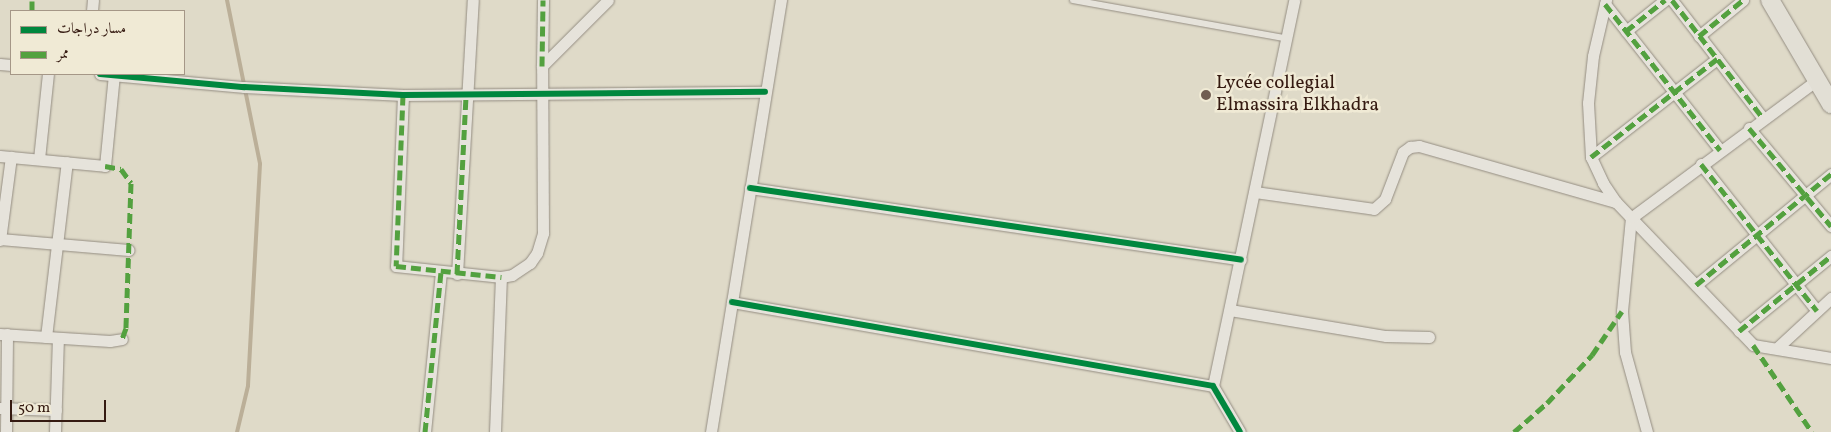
<!DOCTYPE html>
<meta charset="utf-8">
<style>
body{margin:0}
#map{position:relative;width:1831px;height:432px;overflow:hidden;background:#dfdac8;font-family:Vollkorn,Amiri,serif}
div>[style]{position:absolute}
.stream>*{height:4px;margin:-2px;padding:0 2px;transform-origin:2px;border-radius:2px;background:#bbaf98}
.roads{filter:drop-shadow(0 0 1px #948d82) drop-shadow(0 0 1px #948d82)}
.service>*{height:5.5px;margin:-2.75px;padding:0 2.75px;transform-origin:2.75px;border-radius:2.75px;background:#e6e3db}
.minor>*{height:11px;margin:-5.5px;padding:0 5.5px;transform-origin:5.5px;border-radius:5.5px;background:#e6e3db}
.primary>*{height:18px;margin:-9px;padding:0 9px;transform-origin:9px;border-radius:9px;background:#e2dfd5}
.quiet>*{height:5px;margin-top:-2.5px;transform-origin:0;background:repeating-linear-gradient(90deg,#53a13f 0 10px,transparent 0 15px)}
.cycleway>*{height:6px;margin:-3px;padding:0 3px;transform-origin:3px;border-radius:3px;background:#00873e}
.dots>*{width:14px;height:14px;translate:-50% -50%;box-sizing:border-box;border:2px solid #f0ead5;border-radius:50%}
span{translate:-50% -50%;white-space:nowrap;text-align:center;line-height:1.15;-webkit-text-stroke:5px #f0ead5;paint-order:stroke}
.poi-label{font-size:19px;color:#351a11}
.left{translate:0 -50%;text-align:left}
.legend{position:absolute;left:10px;top:10px;width:175px;height:65px;box-sizing:border-box;background:#f0ead5;border:1px solid #a59787;margin:0;padding:6px 9px;list-style:none;font-size:15px;color:#351a11}
.legend li{display:flex;align-items:center;gap:10px;height:25px}
.legend b{width:25px;border:1px solid #a59787}
.scale{position:absolute;left:10px;top:400px;width:96px;height:22px;box-sizing:border-box;border:2px solid #351a11;border-top:0;padding-left:6px;font-size:15px;line-height:18px;white-space:nowrap;color:#351a11;-webkit-text-stroke:4px #f0ead5;paint-order:stroke}
</style>
<div id="map">
<div class="stream">
<i style="left:227px;top:0;width:167px;rotate:78.6deg"></i>
<i style="left:260px;top:164px;width:222px;rotate:93.1deg"></i>
<i style="left:248px;top:386px;width:47px;rotate:103.4deg"></i>
</div>
<div class="roads">
<div class="service">
<i style="left:1073px;top:0;width:214px;rotate:10.2deg"></i>
</div>
<div class="minor">
<i style="left:1606px;top:0;width:57px;rotate:103.1deg"></i>
<i style="left:1593px;top:56px;width:47px;rotate:96.1deg"></i>
<i style="left:1588px;top:103px;width:54px;rotate:86.8deg"></i>
<i style="left:1591px;top:157px;width:29px;rotate:65deg"></i>
<i style="left:1603px;top:183px;width:23px;rotate:56deg"></i>
<i style="left:1616px;top:202px;width:198px;rotate:46.2deg"></i>
<i style="left:1753px;top:345px;width:79px;rotate:9.5deg"></i>
<i style="left:1672px;top:0;width:149px;rotate:52.4deg"></i>
<i style="left:1605px;top:4px;width:186px;rotate:51.8deg"></i>
<i style="left:92px;top:11px;width:11px;rotate:-85deg"></i>
<i style="left:1626px;top:31px;width:50px;rotate:-38.5deg"></i>
<i style="left:1699px;top:36px;width:57px;rotate:-39.3deg"></i>
<i style="left:0;top:64px;width:11px;rotate:5deg"></i>
<i style="left:542px;top:66px;width:66px;rotate:-89.1deg"></i>
<i style="left:100px;top:74px;width:145px;rotate:5.2deg"></i>
<i style="left:244px;top:87px;width:159px;rotate:2.9deg"></i>
<i style="left:403px;top:95px;width:362px;rotate:-0.5deg"></i>
<i style="left:403px;top:95px;width:171px;rotate:92.3deg"></i>
<i style="left:396px;top:266px;width:106px;rotate:6deg"></i>
<i style="left:1749px;top:128px;width:128px;rotate:50.1deg"></i>
<i style="left:0;top:156px;width:105px;rotate:5.4deg"></i>
<i style="left:105px;top:166px;width:91px;rotate:-84.4deg"></i>
<i style="left:1591px;top:157px;width:160px;rotate:-37.9deg"></i>
<i style="left:39px;top:159px;width:85px;rotate:-84deg"></i>
<i style="left:1701px;top:164px;width:187px;rotate:51.7deg"></i>
<i style="left:750px;top:188px;width:496px;rotate:8.3deg"></i>
<i style="left:1255px;top:192px;width:120px;rotate:8.1deg"></i>
<i style="left:1374px;top:209px;width:15px;rotate:-42deg"></i>
<i style="left:1385px;top:199px;width:50px;rotate:-69deg"></i>
<i style="left:1403px;top:152px;width:9px;rotate:-36deg"></i>
<i style="left:1410px;top:147px;width:9px;rotate:-6deg"></i>
<i style="left:1419px;top:146px;width:205px;rotate:15.9deg"></i>
<i style="left:0;top:239px;width:129px;rotate:4.9deg"></i>
<i style="left:0;top:240px;width:84px;rotate:-82.5deg"></i>
<i style="left:457px;top:274px;width:274px;rotate:-86.7deg"></i>
<i style="left:1696px;top:285px;width:175px;rotate:-39.4deg"></i>
<i style="left:732px;top:302px;width:488px;rotate:9.9deg"></i>
<i style="left:1213px;top:386px;width:53px;rotate:59.6deg"></i>
<i style="left:1230px;top:310px;width:158px;rotate:9.5deg"></i>
<i style="left:1386px;top:336px;width:43px;rotate:1.3deg"></i>
<i style="left:1739px;top:331px;width:119px;rotate:-39.2deg"></i>
<i style="left:0;top:334px;width:110px;rotate:3.6deg"></i>
<i style="left:110px;top:341px;width:12px;rotate:-9deg"></i>
<i style="left:46px;top:337px;width:176px;rotate:-83.2deg"></i>
<i style="left:1777px;top:348px;width:74px;rotate:-42.8deg"></i>
<i style="left:1213px;top:386px;width:394px;rotate:-78.1deg"></i>
<i style="left:0;top:408px;width:56px;rotate:2deg"></i>
<i style="left:6px;top:432px;width:98px;rotate:-89.4deg"></i>
<i style="left:55px;top:432px;width:94px;rotate:-88.2deg"></i>
<i style="left:425px;top:432px;width:160px;rotate:-84.3deg"></i>
<i style="left:495px;top:432px;width:155px;rotate:-87.8deg"></i>
<i style="left:501px;top:277px;width:11px;rotate:-10deg"></i>
<i style="left:512px;top:275px;width:22px;rotate:-34deg"></i>
<i style="left:530px;top:263px;width:12px;rotate:-55deg"></i>
<i style="left:537px;top:253px;width:21px;rotate:-73deg"></i>
<i style="left:543px;top:233px;width:167px;rotate:-90.3deg"></i>
<i style="left:542px;top:66px;width:93px;rotate:-45deg"></i>
<i style="left:711px;top:432px;width:438px;rotate:-80.8deg"></i>
<i style="left:1647px;top:432px;width:83px;rotate:-105.4deg"></i>
<i style="left:1625px;top:352px;width:41px;rotate:-94.2deg"></i>
<i style="left:1622px;top:311px;width:93px;rotate:-84.5deg"></i>
<i style="left:1631px;top:218px;width:233px;rotate:-36.6deg"></i>
</div>
<div class="primary">
<i style="left:1770px;top:0;width:121px;rotate:59.6deg"></i>
</div>
</div>
<div class="quiet">
<i style="left:1672px;top:0;width:149px;rotate:52.4deg"></i>
<i style="left:1605px;top:4px;width:186px;rotate:51.8deg"></i>
<i style="left:32px;top:11px;width:11px;rotate:-90deg"></i>
<i style="left:1626px;top:31px;width:50px;rotate:-38.5deg"></i>
<i style="left:1699px;top:36px;width:57px;rotate:-39.3deg"></i>
<i style="left:542px;top:66px;width:66px;rotate:-89.1deg"></i>
<i style="left:403px;top:95px;width:171px;rotate:92.3deg"></i>
<i style="left:396px;top:266px;width:106px;rotate:6deg"></i>
<i style="left:1749px;top:128px;width:128px;rotate:50.1deg"></i>
<i style="left:1591px;top:157px;width:160px;rotate:-37.9deg"></i>
<i style="left:1701px;top:164px;width:187px;rotate:51.7deg"></i>
<i style="left:105px;top:166px;width:16px;rotate:11deg"></i>
<i style="left:121px;top:169px;width:17px;rotate:54deg"></i>
<i style="left:131px;top:183px;width:145px;rotate:92deg"></i>
<i style="left:126px;top:328px;width:12px;rotate:110deg"></i>
<i style="left:457px;top:274px;width:179px;rotate:-87.1deg"></i>
<i style="left:1696px;top:285px;width:175px;rotate:-39.4deg"></i>
<i style="left:1739px;top:331px;width:119px;rotate:-39.2deg"></i>
<i style="left:1753px;top:345px;width:105px;rotate:55.9deg"></i>
<i style="left:425px;top:432px;width:160px;rotate:-84.3deg"></i>
<i style="left:1514px;top:432px;width:44px;rotate:-41.3deg"></i>
<i style="left:1547px;top:403px;width:66px;rotate:-46.8deg"></i>
<i style="left:1592px;top:355px;width:53px;rotate:-55.7deg"></i>
</div>
<div class="cycleway">
<i style="left:100px;top:74px;width:145px;rotate:5.2deg"></i>
<i style="left:244px;top:87px;width:159px;rotate:2.9deg"></i>
<i style="left:403px;top:95px;width:362px;rotate:-0.5deg"></i>
<i style="left:750px;top:188px;width:496px;rotate:8.3deg"></i>
<i style="left:732px;top:302px;width:488px;rotate:9.9deg"></i>
<i style="left:1213px;top:386px;width:53px;rotate:59.6deg"></i>
</div>
<div class="dots">
<i style="left:1206px;top:95px;background:#705d51"></i>
</div>
<div class="poi-label">
<span class="left" style="left:1216px;top:95px">Lycée collegial<br>Elmassira Elkhadra</span>
</div>
<ul class="legend">
<li><b style="height:6px;background:#00873e"></b>مسار دراجات</li>
<li><b style="height:6px;background:#53a13f"></b>ممر</li>
</ul>
<div class="scale">50 m</div>
</div>
